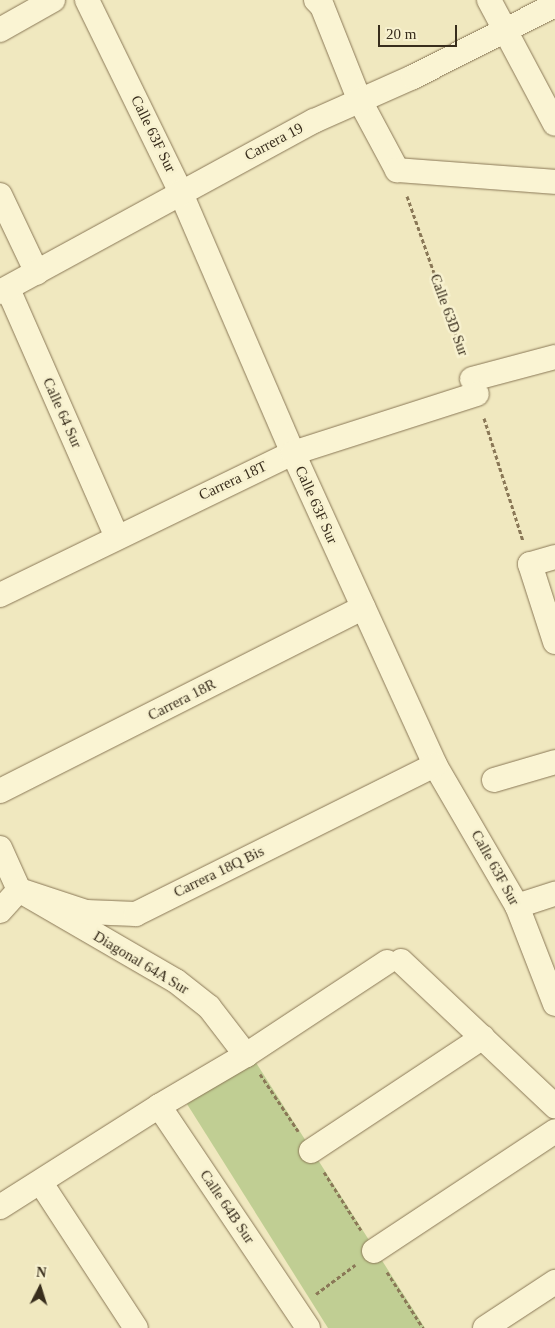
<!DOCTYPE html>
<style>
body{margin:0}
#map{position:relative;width:555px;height:1328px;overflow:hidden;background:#f0e8bf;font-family:"Times New Roman",serif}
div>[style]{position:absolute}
.green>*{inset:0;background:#c0ce93}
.path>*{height:3px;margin-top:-1.5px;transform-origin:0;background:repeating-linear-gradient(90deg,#8a7857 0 4px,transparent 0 6.5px)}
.roads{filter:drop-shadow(0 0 1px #8a7857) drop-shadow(0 0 1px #8a7857)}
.street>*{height:24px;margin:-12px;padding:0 12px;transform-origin:12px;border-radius:12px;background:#faf4d3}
span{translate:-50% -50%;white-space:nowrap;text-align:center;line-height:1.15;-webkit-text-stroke:5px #f7f1cf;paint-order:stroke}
.street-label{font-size:15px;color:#382d1c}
.north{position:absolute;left:15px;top:1263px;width:50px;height:50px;-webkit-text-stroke:4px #f7f1cf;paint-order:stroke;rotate:5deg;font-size:14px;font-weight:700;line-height:20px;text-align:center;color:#382d1c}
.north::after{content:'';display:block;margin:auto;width:18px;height:22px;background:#382d1c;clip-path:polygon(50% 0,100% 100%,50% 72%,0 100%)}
.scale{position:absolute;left:378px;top:25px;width:79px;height:22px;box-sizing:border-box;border:2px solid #382d1c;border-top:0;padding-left:6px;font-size:15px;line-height:18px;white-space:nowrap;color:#382d1c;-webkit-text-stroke:4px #f7f1cf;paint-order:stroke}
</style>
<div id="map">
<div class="green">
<i style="clip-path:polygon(253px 1058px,425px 1328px,328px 1328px,187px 1104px)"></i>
</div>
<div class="path">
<i style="left:407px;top:196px;width:169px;rotate:70.6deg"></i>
<i style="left:484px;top:418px;width:129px;rotate:72.4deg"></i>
<i style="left:260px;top:1074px;width:69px;rotate:56.3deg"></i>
<i style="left:324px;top:1172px;width:69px;rotate:57.5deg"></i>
<i style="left:387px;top:1272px;width:67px;rotate:57.3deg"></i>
<i style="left:316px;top:1294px;width:49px;rotate:-36.6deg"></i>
</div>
<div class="roads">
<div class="street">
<i style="left:87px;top:0;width:212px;rotate:64deg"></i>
<i style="left:180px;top:191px;width:285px;rotate:66.7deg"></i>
<i style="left:293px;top:453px;width:343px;rotate:65.5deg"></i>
<i style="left:435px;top:765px;width:163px;rotate:59.8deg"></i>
<i style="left:517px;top:906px;width:105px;rotate:68.8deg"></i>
<i style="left:316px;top:0;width:8px;rotate:45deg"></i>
<i style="left:322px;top:6px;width:100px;rotate:68.3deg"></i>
<i style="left:359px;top:99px;width:81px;rotate:61.8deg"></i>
<i style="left:397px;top:170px;width:158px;rotate:4.3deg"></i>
<i style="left:489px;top:0;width:140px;rotate:62deg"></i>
<i style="left:0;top:30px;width:61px;rotate:-29.5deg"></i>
<i style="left:0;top:195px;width:86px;rotate:64.6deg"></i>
<i style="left:8px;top:289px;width:271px;rotate:66.3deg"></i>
<i style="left:0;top:292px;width:358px;rotate:-28.6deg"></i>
<i style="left:314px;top:121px;width:108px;rotate:-24deg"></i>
<i style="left:413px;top:77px;width:159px;rotate:-26.9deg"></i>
<i style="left:472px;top:379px;width:86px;rotate:-14.8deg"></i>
<i style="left:555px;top:557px;width:26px;rotate:164deg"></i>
<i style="left:530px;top:564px;width:82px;rotate:72.2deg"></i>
<i style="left:0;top:595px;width:326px;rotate:-25.9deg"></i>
<i style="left:293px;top:453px;width:193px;rotate:-17.8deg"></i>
<i style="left:494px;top:780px;width:64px;rotate:-16.4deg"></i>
<i style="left:0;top:791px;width:407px;rotate:-26.8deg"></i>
<i style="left:0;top:848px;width:46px;rotate:65.7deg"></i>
<i style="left:19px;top:890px;width:181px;rotate:30.1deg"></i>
<i style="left:176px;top:981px;width:42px;rotate:38.2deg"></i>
<i style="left:209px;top:1007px;width:61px;rotate:52.4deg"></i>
<i style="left:517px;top:906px;width:40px;rotate:-18deg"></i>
<i style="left:0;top:911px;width:28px;rotate:-48deg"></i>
<i style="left:19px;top:890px;width:71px;rotate:18.2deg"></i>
<i style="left:86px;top:912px;width:50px;rotate:2.3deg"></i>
<i style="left:136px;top:914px;width:334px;rotate:-26.5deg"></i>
<i style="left:401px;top:961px;width:212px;rotate:43.3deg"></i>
<i style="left:159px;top:1106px;width:101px;rotate:-30.4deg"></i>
<i style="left:246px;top:1055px;width:169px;rotate:-33.4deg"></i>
<i style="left:311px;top:1151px;width:206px;rotate:-33.5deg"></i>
<i style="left:41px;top:1183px;width:173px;rotate:56.8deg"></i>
<i style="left:0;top:1207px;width:188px;rotate:-32.4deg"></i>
<i style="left:159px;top:1106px;width:267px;rotate:56.1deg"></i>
<i style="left:374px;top:1251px;width:217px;rotate:-33.5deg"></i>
<i style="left:485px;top:1328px;width:84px;rotate:-33.3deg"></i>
</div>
</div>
<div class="street-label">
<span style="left:153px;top:134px;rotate:64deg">Calle 63F Sur</span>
<span style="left:274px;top:142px;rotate:-28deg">Carrera 19</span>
<span style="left:449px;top:315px;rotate:70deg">Calle 63D Sur</span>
<span style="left:62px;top:413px;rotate:66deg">Calle 64 Sur</span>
<span style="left:233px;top:481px;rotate:-25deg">Carrera 18T</span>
<span style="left:316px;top:505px;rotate:66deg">Calle 63F Sur</span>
<span style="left:182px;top:700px;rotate:-27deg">Carrera 18R</span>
<span style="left:495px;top:868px;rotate:61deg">Calle 63F Sur</span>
<span style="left:219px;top:872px;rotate:-26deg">Carrera 18Q Bis</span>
<span style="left:141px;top:963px;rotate:31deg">Diagonal 64A Sur</span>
<span style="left:227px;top:1207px;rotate:56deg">Calle 64B Sur</span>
</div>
<div class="north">N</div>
<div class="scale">20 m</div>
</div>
